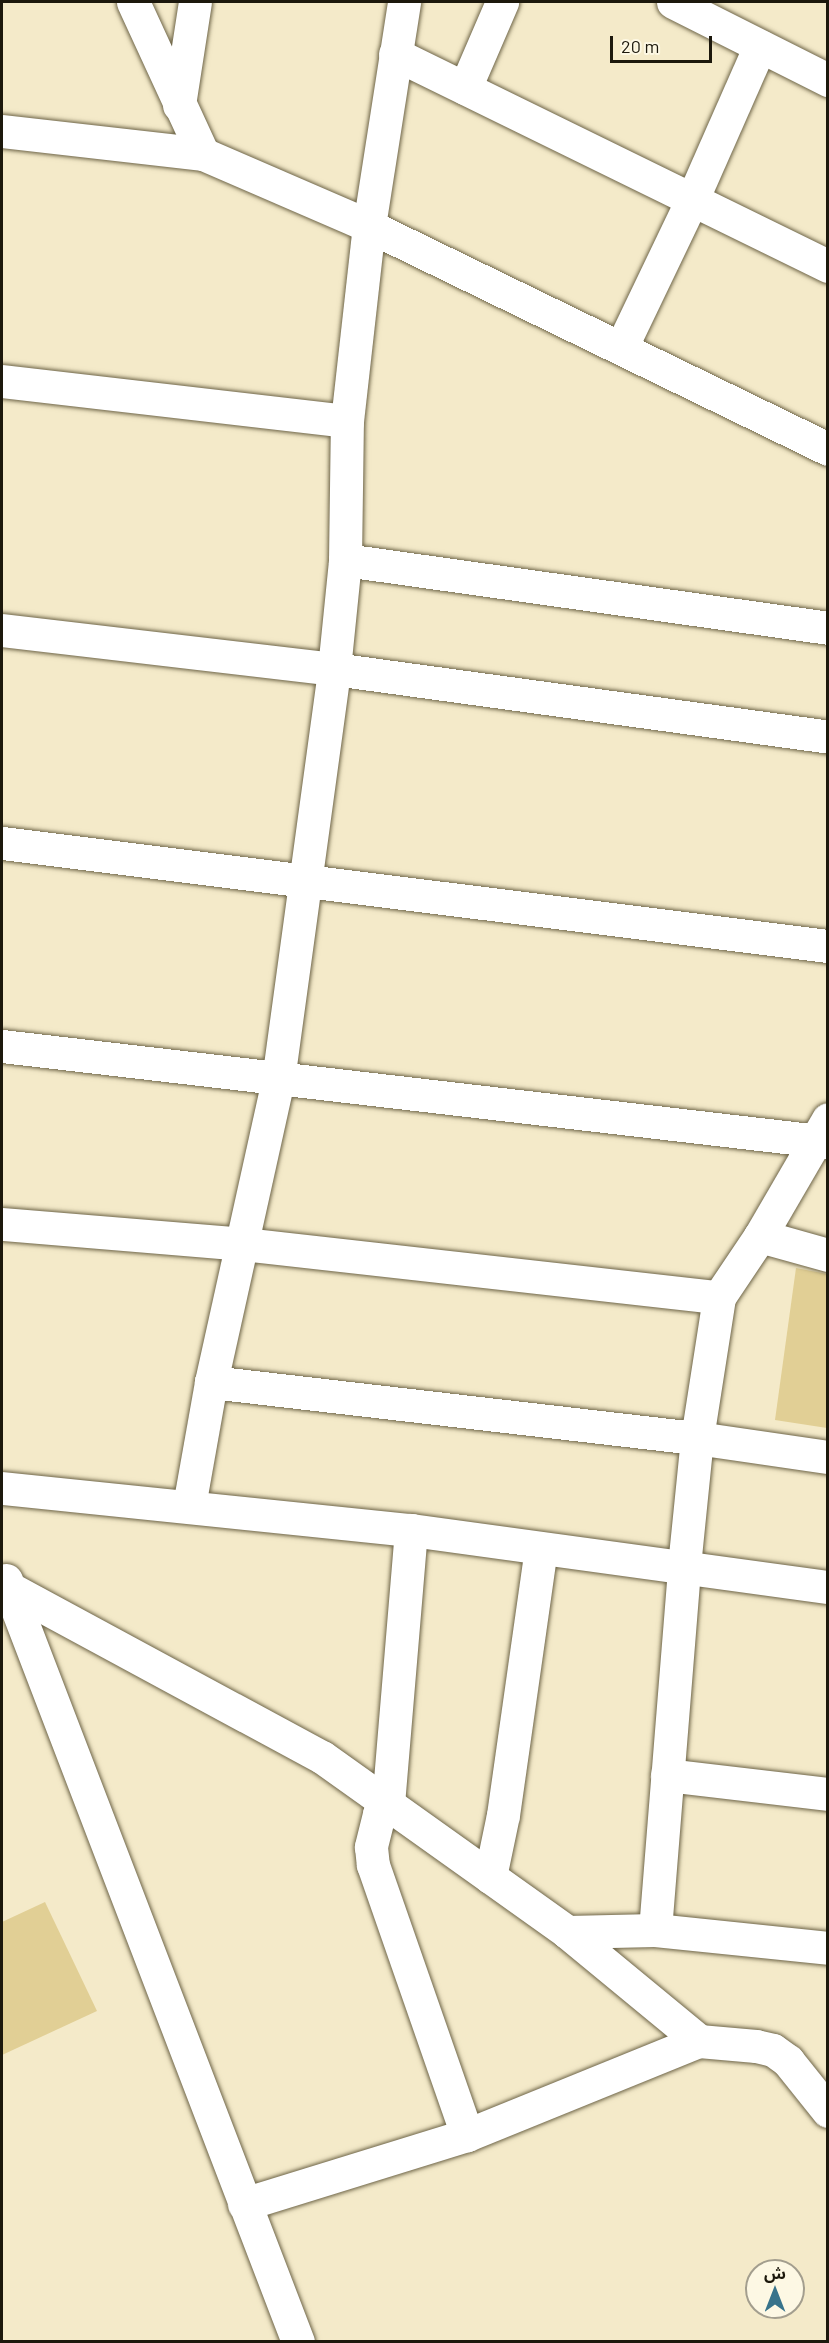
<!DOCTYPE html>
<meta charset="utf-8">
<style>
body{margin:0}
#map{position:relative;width:829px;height:2343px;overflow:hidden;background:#f4eac9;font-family:Barlow,"Noto Sans Arabic",sans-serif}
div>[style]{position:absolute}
.green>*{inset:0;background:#e1cf95}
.roads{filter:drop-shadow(0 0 2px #6e6548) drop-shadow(0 0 2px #6e6548)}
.street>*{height:33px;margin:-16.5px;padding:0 16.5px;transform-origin:16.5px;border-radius:16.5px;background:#fff}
span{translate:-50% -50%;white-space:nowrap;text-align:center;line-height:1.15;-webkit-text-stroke:6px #fdf8e4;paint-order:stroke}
.frame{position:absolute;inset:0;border:3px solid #1c180c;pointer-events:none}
.north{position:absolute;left:745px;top:2259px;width:60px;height:60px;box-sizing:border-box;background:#fdf8e4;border:2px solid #a39e8e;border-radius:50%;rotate:0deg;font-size:16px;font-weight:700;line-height:24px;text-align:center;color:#1c180c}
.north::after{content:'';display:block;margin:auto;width:21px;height:27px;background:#38738b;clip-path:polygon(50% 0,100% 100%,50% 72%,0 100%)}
.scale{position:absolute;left:610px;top:36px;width:102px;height:27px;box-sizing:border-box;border:3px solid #1c180c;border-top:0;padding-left:8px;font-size:18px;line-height:21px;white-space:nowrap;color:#1c180c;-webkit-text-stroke:4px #fdf8e4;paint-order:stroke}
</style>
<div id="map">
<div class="green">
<i style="clip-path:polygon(796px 1268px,827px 1274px,827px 1428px,775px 1420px)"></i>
<i style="clip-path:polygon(45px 1902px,97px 2011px,2px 2055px,2px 1922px)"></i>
</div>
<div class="roads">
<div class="street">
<i style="left:133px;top:2px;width:167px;rotate:65.3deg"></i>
<i style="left:203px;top:154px;width:181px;rotate:23.4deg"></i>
<i style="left:369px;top:226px;width:510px;rotate:25.91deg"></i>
<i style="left:673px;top:2px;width:174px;rotate:26.7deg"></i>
<i style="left:395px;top:54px;width:482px;rotate:26.1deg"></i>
<i style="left:465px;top:88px;width:94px;rotate:-66.7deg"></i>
<i style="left:179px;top:105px;width:104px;rotate:-81.2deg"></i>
<i style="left:2px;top:131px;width:202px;rotate:6.5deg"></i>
<i style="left:621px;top:348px;width:164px;rotate:-64.4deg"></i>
<i style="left:692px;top:200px;width:168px;rotate:-66.2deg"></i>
<i style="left:2px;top:381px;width:347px;rotate:6.6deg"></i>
<i style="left:345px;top:560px;width:488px;rotate:8deg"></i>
<i style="left:2px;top:630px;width:334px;rotate:6.7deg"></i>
<i style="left:334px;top:669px;width:499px;rotate:7.8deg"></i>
<i style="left:2px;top:843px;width:832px;rotate:7.11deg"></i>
<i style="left:2px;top:1046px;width:832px;rotate:6.63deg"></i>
<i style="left:2px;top:1224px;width:242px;rotate:4.7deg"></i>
<i style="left:243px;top:1244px;width:479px;rotate:6.4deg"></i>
<i style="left:760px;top:1236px;width:71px;rotate:15.6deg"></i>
<i style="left:211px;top:1382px;width:489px;rotate:6.6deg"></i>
<i style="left:697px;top:1438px;width:132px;rotate:8.3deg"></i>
<i style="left:2px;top:1488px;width:411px;rotate:5.9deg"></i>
<i style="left:411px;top:1530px;width:421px;rotate:7.8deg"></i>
<i style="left:189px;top:1506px;width:126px;rotate:-79.9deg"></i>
<i style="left:211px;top:1382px;width:309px;rotate:-77.5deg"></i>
<i style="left:278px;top:1080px;width:415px;rotate:-82.2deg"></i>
<i style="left:334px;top:669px;width:110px;rotate:-84.2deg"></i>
<i style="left:345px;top:560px;width:139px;rotate:-89.2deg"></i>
<i style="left:347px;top:421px;width:196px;rotate:-83.6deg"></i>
<i style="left:369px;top:226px;width:227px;rotate:-81.1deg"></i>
<i style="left:411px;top:1530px;width:273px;rotate:94.8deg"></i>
<i style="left:388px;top:1802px;width:15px;rotate:127deg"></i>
<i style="left:379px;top:1814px;width:34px;rotate:104deg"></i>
<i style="left:371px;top:1847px;width:18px;rotate:84deg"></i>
<i style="left:373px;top:1865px;width:286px;rotate:70.8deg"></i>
<i style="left:6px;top:1580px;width:816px;rotate:69.03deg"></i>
<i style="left:9px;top:1588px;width:356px;rotate:28.4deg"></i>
<i style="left:322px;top:1757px;width:301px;rotate:35.5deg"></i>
<i style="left:567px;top:1932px;width:171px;rotate:39.5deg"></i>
<i style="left:699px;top:2041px;width:57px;rotate:5deg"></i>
<i style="left:756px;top:2046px;width:17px;rotate:13deg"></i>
<i style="left:773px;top:2050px;width:19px;rotate:36deg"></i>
<i style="left:788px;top:2061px;width:64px;rotate:51.3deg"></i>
<i style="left:667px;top:1775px;width:162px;rotate:6.7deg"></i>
<i style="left:490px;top:1877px;width:63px;rotate:-78.2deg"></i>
<i style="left:503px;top:1815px;width:269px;rotate:-81.9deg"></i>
<i style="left:655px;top:1930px;width:365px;rotate:-85.4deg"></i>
<i style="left:684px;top:1566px;width:129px;rotate:-84.2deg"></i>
<i style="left:697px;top:1438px;width:143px;rotate:-81.1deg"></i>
<i style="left:719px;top:1297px;width:73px;rotate:-56.1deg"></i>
<i style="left:760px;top:1236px;width:135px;rotate:-59.8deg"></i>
<i style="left:567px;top:1932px;width:88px;rotate:-1.3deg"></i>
<i style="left:655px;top:1930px;width:174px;rotate:5.9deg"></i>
<i style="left:244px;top:2204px;width:233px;rotate:-17.2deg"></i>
<i style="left:467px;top:2135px;width:250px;rotate:-22.1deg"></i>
</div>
</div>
<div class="frame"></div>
<div class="north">ش</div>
<div class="scale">20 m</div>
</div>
